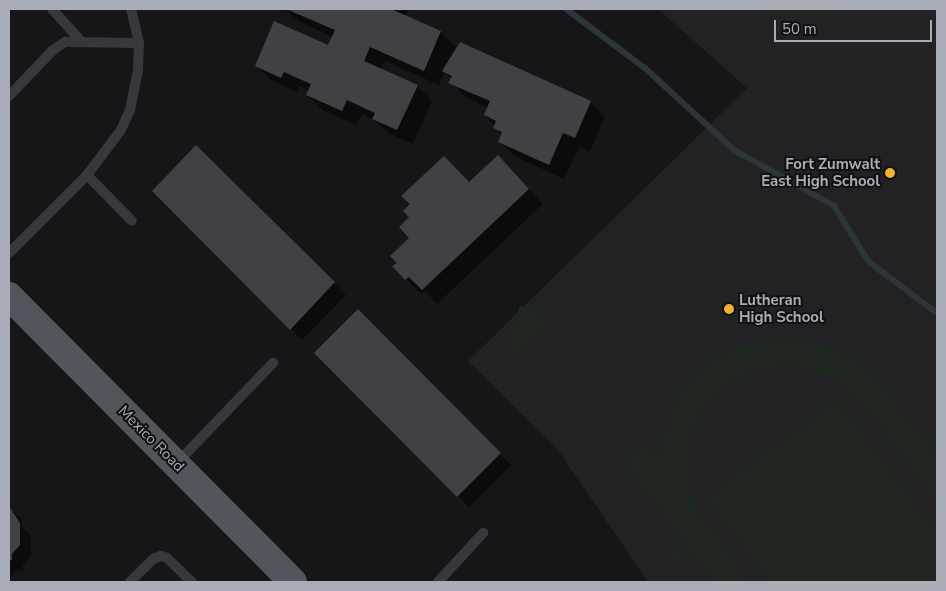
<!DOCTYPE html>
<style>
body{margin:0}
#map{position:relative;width:946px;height:591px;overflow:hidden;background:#161618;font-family:"Nunito Sans",sans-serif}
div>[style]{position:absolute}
.built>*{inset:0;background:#222225}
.green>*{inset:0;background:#1e261f}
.shadow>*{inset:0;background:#0007}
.stream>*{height:6px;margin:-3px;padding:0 3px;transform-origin:3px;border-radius:3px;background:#2c353c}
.building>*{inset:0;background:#404145}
.lane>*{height:10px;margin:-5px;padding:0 5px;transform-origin:5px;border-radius:5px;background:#37383d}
.primary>*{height:28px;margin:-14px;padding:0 14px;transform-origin:14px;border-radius:14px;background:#53555c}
.dots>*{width:14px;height:14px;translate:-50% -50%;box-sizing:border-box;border:2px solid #111113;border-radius:50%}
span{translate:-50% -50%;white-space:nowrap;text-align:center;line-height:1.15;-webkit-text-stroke:4px #111113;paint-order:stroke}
.poi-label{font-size:15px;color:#a8adb8;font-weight:700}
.right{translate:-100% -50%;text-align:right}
.left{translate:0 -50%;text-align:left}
.street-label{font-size:15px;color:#a8adb8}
.frame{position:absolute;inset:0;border:10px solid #a8adb8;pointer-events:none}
.scale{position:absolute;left:774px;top:20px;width:158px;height:22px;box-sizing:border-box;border:2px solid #a8adb8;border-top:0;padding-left:6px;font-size:15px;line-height:18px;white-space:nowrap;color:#a8adb8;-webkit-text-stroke:4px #111113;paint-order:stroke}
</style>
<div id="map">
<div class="built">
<i style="clip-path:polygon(658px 9px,937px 9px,937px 582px,648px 582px,558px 450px,468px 361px,747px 88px)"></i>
</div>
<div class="green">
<i style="clip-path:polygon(753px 9px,858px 9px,820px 16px,783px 15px)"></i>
<i style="clip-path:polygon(520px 305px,553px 322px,519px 353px,514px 362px,505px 357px)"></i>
<i style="clip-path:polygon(787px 337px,834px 347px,874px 373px,937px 456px,937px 504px,870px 414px,845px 387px,827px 376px,792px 366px,761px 368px,746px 373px,710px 400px,693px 427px,688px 444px,687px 477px,696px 507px,750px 582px,713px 582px,624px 462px,647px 445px,658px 457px,669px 411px,687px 384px,710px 361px,738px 345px)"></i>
<i style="clip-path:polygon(838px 399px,937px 532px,937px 582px,769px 582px,706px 497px)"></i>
<i style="clip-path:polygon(670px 535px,686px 556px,677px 563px,661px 542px)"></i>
</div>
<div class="shadow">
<i style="clip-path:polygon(285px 9px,409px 9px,405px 16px,441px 32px,456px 47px,452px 57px,590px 102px,605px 117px,590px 152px,579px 147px,564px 179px,514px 156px,499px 141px,502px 135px,485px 115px,488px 108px,465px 97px,445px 72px,439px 85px,385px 61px,381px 70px,417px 86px,432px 101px,413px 144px,388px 133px,375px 120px,362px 114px,357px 125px,322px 110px,307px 95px,309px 91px,299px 86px,296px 92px,271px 80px,256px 65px,329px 47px,333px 37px,298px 21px)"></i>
<i style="clip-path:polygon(196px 147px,346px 295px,302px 340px,154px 191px)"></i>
<i style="clip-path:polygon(513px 172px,543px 204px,437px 304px,425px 291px,421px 294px,394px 267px,470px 183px)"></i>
<i style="clip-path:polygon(358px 311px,511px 465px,469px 507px,316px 353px)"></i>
<i style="clip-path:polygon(9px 508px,22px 519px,22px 527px,31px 536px,31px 556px,23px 565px,23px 571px,16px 571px,9px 579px)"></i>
</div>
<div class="stream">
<i style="left:566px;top:9px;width:99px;rotate:36.8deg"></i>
<i style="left:645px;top:68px;width:121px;rotate:42.7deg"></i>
<i style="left:734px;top:150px;width:115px;rotate:29.2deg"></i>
<i style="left:834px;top:206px;width:66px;rotate:58deg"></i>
<i style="left:869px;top:262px;width:85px;rotate:36.9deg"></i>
</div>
<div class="building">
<i style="clip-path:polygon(286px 9px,391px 9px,441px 31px,424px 71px,370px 47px,364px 61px,418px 85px,397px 130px,372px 119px,375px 113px,347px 100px,342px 111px,306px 95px,311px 84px,284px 72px,281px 78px,255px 66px,274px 21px,328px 45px,335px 30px)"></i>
<i style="clip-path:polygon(460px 42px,591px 101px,575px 138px,563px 133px,549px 165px,498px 142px,502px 132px,493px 128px,496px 121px,484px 115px,490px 101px,448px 83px,452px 76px,442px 71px)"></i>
<i style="clip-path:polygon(196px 145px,335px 282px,290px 330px,152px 191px)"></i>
<i style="clip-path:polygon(498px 155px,529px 189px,422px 290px,409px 277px,405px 280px,392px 266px,397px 263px,390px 256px,409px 238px,399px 227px,409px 217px,403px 211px,410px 204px,401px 196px,444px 156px,469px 182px)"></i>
<i style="clip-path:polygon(358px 309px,501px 453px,457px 497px,314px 353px)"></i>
<i style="clip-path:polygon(9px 506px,20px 523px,20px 545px,12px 554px,12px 560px,9px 560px)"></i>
</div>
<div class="lane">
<i style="left:52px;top:9px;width:42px;rotate:47.9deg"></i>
<i style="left:9px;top:96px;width:64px;rotate:-46.3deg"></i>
<i style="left:53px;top:50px;width:14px;rotate:-34deg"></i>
<i style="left:65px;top:42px;width:74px;rotate:0.8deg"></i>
<i style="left:87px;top:175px;width:64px;rotate:45.6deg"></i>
<i style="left:9px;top:253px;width:110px;rotate:-45deg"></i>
<i style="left:87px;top:175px;width:56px;rotate:-52.9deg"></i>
<i style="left:121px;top:130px;width:22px;rotate:-66deg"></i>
<i style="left:130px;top:110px;width:41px;rotate:-78.7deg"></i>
<i style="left:138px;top:70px;width:27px;rotate:-88deg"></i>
<i style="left:139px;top:43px;width:35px;rotate:-103deg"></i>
<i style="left:177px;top:463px;width:139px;rotate:-46.2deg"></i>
<i style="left:130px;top:582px;width:33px;rotate:-45deg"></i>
<i style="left:153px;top:559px;width:9px;rotate:-21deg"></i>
<i style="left:161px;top:556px;width:6px;rotate:18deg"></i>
<i style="left:167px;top:558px;width:35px;rotate:44deg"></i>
<i style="left:438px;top:582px;width:67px;rotate:-47.4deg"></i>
</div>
<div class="primary">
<i style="left:9px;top:296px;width:403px;rotate:45.2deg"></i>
</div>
<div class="dots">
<i style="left:890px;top:173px;background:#f2b134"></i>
<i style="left:729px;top:309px;background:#f2b134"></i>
</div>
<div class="poi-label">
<span class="right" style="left:880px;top:173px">Fort Zumwalt<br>East High School</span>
<span class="left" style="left:739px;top:309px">Lutheran<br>High School</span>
</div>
<div class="street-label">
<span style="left:151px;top:439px;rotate:45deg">Mexico Road</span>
</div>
<div class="frame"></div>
<div class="scale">50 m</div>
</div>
